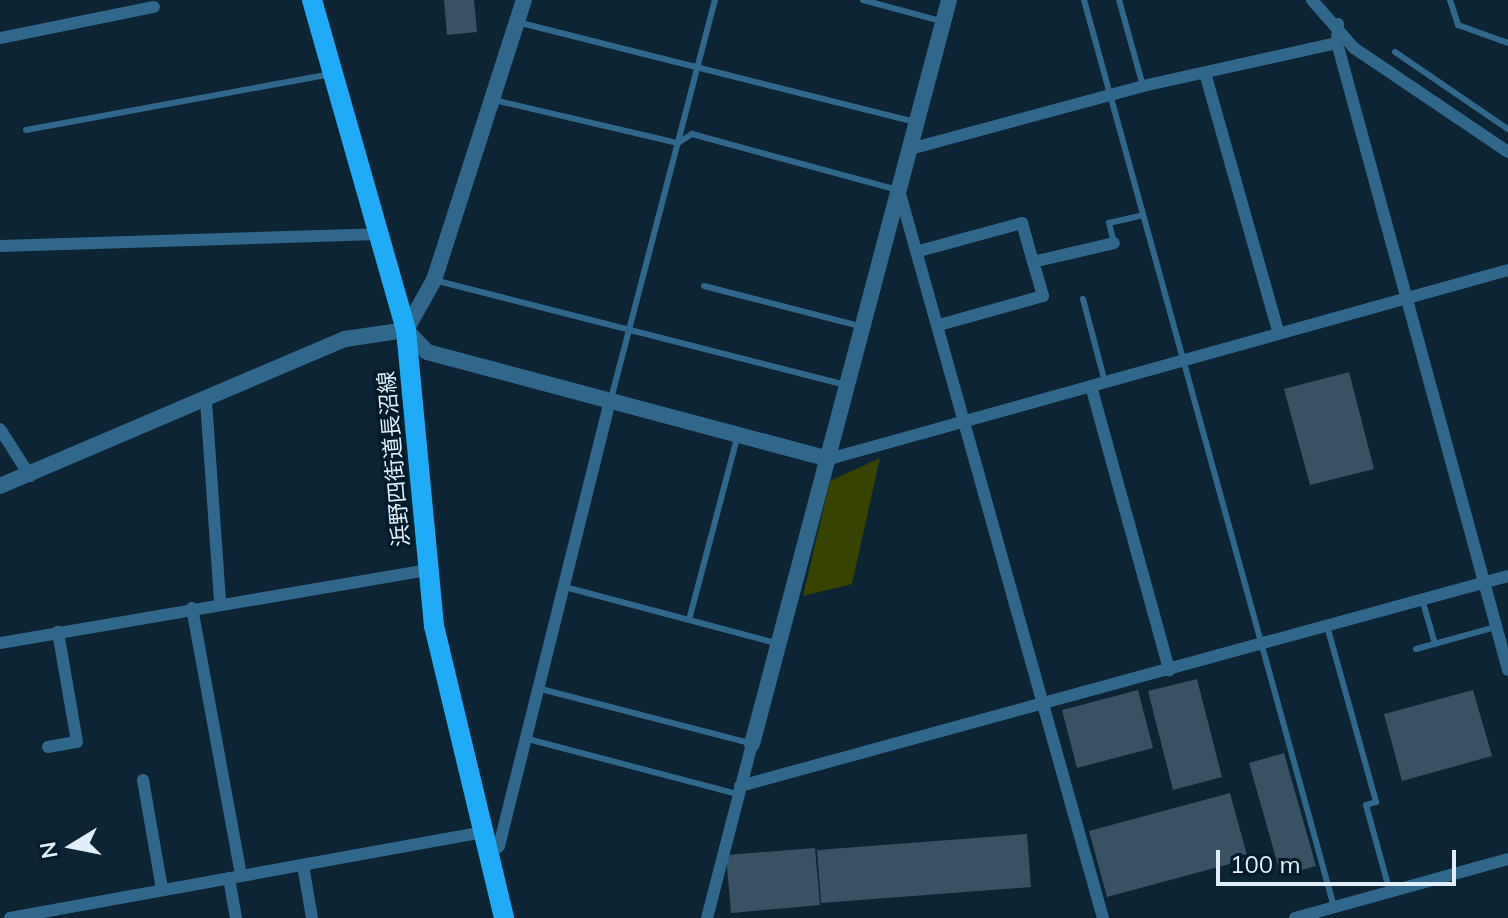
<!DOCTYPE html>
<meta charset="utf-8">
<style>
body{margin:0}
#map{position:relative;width:1508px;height:918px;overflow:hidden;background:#0c2434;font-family:Mulish,"Noto Sans JP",sans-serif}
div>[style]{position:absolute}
.green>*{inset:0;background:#394300}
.building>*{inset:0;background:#385163}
.service>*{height:6px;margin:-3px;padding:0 3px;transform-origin:3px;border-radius:3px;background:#30678b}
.minor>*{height:12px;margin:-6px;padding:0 6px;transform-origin:6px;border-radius:6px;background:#30678b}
.tertiary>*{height:16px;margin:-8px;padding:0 8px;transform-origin:8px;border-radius:8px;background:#30678b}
.primary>*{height:20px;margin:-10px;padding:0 10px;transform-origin:10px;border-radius:10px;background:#1fabf6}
span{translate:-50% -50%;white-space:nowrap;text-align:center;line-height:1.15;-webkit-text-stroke:7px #031b2a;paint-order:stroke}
.street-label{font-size:22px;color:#e0eef9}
.north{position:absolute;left:32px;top:806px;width:80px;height:80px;-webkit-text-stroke:6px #031b2a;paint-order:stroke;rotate:260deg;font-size:22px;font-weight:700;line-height:32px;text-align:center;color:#e0eef9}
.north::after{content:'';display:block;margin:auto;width:28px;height:36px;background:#e0eef9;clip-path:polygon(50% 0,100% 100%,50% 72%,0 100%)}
.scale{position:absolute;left:1216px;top:850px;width:240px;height:36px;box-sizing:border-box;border:4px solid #e0eef9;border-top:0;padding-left:10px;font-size:24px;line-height:28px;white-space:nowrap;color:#e0eef9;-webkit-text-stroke:6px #031b2a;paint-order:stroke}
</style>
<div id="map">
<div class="green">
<i style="clip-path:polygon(880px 458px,852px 584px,803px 596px,830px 481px)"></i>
</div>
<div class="building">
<i style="clip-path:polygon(444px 0,474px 0,477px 32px,447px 35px)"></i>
<i style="clip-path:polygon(1349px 372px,1374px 469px,1310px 485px,1284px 389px)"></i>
<i style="clip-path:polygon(1197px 679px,1222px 777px,1173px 790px,1148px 691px)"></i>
<i style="clip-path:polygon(1138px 690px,1153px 748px,1077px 768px,1062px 710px)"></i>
<i style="clip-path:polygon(1473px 690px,1492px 756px,1402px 781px,1384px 714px)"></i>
<i style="clip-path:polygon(1284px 753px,1316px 866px,1281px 876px,1249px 763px)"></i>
<i style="clip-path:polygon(1230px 793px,1248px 859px,1107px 897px,1089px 831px)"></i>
<i style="clip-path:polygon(1027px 834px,1031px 887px,821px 903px,817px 850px)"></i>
<i style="clip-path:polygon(815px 848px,820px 905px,731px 913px,726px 855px)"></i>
</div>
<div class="service">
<i style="left:863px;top:0;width:81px;rotate:15.1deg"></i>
<i style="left:1084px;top:0;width:941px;rotate:74.59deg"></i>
<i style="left:1119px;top:0;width:89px;rotate:74.4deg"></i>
<i style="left:1450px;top:0;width:26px;rotate:72deg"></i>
<i style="left:1458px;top:25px;width:53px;rotate:19.8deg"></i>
<i style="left:517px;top:22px;width:409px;rotate:14.1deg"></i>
<i style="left:1395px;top:52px;width:137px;rotate:34.3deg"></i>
<i style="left:494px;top:100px;width:189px;rotate:13.2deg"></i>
<i style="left:678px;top:143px;width:17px;rotate:-33deg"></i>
<i style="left:692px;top:134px;width:210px;rotate:15.2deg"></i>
<i style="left:26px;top:130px;width:309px;rotate:-10.4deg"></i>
<i style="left:1114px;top:243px;width:21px;rotate:-104deg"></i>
<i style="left:1109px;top:223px;width:35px;rotate:-13deg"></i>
<i style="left:434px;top:280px;width:425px;rotate:14.3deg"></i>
<i style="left:704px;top:286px;width:161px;rotate:14.4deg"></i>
<i style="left:1083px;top:299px;width:86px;rotate:75.2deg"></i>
<i style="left:611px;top:399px;width:412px;rotate:-75.4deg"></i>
<i style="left:565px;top:587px;width:221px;rotate:14.9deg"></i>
<i style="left:1422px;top:599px;width:47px;rotate:73.9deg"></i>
<i style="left:689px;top:620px;width:188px;rotate:-75.2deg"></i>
<i style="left:1327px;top:626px;width:183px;rotate:74.4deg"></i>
<i style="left:1376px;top:802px;width:10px;rotate:163deg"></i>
<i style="left:1366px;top:805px;width:90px;rotate:74.6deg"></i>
<i style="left:1416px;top:649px;width:83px;rotate:-15.4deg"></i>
<i style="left:537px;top:688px;width:220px;rotate:14.5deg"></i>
<i style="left:524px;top:738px;width:221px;rotate:14.7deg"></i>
</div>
<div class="minor">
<i style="left:1312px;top:0;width:64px;rotate:48.8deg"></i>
<i style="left:1354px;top:48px;width:186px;rotate:34deg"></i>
<i style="left:1338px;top:24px;width:19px;rotate:93deg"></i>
<i style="left:1337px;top:43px;width:650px;rotate:74.74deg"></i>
<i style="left:0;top:38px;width:157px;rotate:-11.4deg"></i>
<i style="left:1205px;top:73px;width:271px;rotate:74.2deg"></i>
<i style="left:910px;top:149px;width:241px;rotate:-15.1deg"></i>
<i style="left:1143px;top:86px;width:199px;rotate:-12.5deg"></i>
<i style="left:899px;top:190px;width:756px;rotate:74.35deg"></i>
<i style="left:0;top:246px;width:378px;rotate:-1.8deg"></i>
<i style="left:919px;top:251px;width:107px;rotate:-15.2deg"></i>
<i style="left:1022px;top:223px;width:41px;rotate:74.2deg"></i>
<i style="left:1033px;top:262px;width:83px;rotate:-13.2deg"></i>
<i style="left:939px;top:325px;width:108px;rotate:-15.6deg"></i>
<i style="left:1043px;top:296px;width:35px;rotate:-106deg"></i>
<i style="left:1091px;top:386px;width:295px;rotate:74.6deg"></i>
<i style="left:206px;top:401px;width:202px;rotate:86deg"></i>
<i style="left:0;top:429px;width:56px;rotate:57.4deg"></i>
<i style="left:829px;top:459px;width:705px;rotate:-15.55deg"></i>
<i style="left:192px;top:608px;width:272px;rotate:79.6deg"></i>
<i style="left:0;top:643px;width:433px;rotate:-9.7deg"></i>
<i style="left:48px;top:747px;width:29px;rotate:-10deg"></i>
<i style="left:77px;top:742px;width:112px;rotate:-99.8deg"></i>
<i style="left:143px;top:780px;width:111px;rotate:80.1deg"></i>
<i style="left:740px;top:786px;width:796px;rotate:-15.29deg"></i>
<i style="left:486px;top:857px;width:17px;rotate:-40deg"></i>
<i style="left:499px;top:846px;width:458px;rotate:-76deg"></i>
<i style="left:303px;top:865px;width:54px;rotate:80.4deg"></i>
<i style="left:229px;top:878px;width:41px;rotate:80.1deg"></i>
<i style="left:10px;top:918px;width:478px;rotate:-10.3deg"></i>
<i style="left:707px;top:918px;width:180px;rotate:-75.5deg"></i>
<i style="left:1295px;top:918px;width:221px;rotate:-15.5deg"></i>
</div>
<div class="tertiary">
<i style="left:406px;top:330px;width:30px;rotate:46deg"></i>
<i style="left:427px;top:352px;width:416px;rotate:14.9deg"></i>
<i style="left:0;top:486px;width:375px;rotate:-23.1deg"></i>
<i style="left:345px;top:339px;width:62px;rotate:-8.4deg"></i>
<i style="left:406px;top:330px;width:57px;rotate:-60.8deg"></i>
<i style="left:434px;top:280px;width:294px;rotate:-72.2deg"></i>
<i style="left:752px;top:744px;width:770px;rotate:-75.17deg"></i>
</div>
<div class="primary">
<i style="left:312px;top:0;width:343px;rotate:74.1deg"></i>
<i style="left:406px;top:330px;width:297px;rotate:84.6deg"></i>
<i style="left:434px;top:626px;width:300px;rotate:76.5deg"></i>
</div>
<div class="street-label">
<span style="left:394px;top:459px;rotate:-95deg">浜野四街道長沼線</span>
</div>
<div class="north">N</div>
<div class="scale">100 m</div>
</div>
